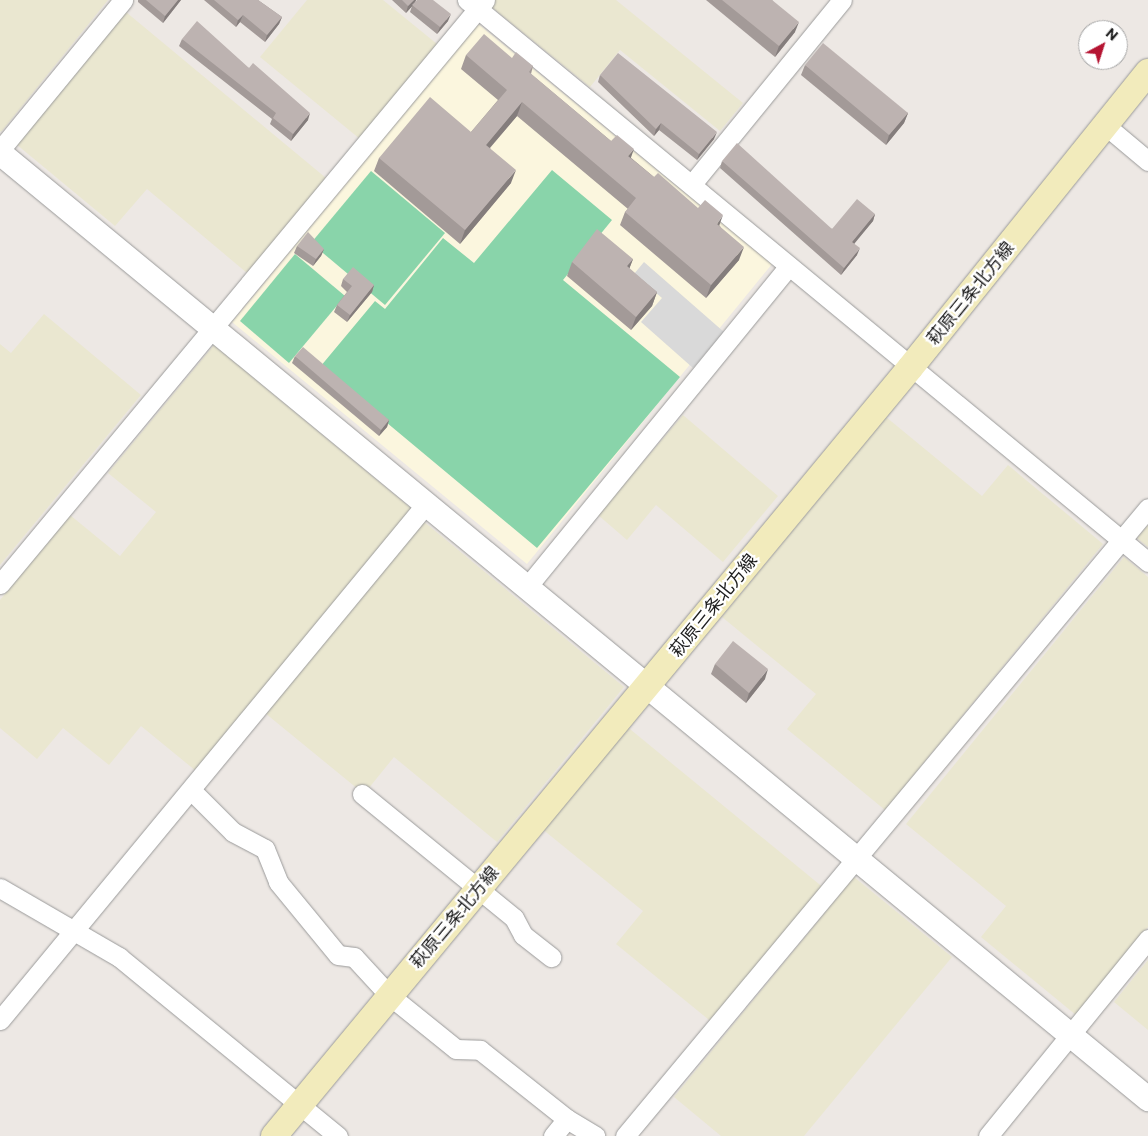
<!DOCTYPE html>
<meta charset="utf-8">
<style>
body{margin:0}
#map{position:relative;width:1148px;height:1136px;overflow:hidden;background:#ede8e4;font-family:Commissioner,"Noto Sans JP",sans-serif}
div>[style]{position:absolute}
.education>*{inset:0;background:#fbf6de}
.farmland>*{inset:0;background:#eae7d0}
.pitch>*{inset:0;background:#89d4aa}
.parking>*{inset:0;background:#d9d9d9}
.roads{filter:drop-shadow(0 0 1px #9a9a9a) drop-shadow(0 0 1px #9a9a9a)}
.minor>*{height:19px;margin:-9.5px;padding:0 9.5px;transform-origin:9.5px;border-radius:9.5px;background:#fff}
.tertiary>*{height:24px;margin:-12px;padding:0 12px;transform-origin:12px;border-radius:12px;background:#fff}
.secondary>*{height:26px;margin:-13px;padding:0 13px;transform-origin:13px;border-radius:13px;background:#f2ebbc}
.wall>*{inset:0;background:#a39a98}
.shaded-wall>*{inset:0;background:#847d7c}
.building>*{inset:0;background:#bdb3b1}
span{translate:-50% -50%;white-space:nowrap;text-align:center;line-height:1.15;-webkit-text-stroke:4.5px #fff;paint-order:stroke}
.street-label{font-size:18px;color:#1d1d1d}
.north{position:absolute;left:1078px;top:20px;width:50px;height:50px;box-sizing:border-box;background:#fff;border:1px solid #a5a5a5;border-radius:50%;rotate:40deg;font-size:14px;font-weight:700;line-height:20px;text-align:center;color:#1d1d1d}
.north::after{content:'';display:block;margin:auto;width:18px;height:22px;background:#b51432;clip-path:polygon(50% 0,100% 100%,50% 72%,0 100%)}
</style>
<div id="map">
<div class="education">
<i style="clip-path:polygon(477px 23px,772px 264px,527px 564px,232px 322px)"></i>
</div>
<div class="farmland">
<i style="clip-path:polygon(0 0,108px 0,1px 132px,0 131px)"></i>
<i style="clip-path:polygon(307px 0,383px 0,437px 44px,360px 139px,260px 57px)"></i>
<i style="clip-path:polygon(493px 0,616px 0,743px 103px,720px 131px,620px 50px,590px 87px,489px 5px)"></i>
<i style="clip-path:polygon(126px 12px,326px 178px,247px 273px,147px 189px,115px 226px,16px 144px)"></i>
<i style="clip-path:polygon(44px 314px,141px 395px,0 565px,0 344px,11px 353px)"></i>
<i style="clip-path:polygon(214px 345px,412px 509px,196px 771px,141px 726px,109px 765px,63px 728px,37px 759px,0 728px,0 600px,70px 515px,120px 556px,156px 512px,108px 473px)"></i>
<i style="clip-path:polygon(683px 415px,778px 496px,723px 562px,656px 505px,627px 540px,598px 515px)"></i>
<i style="clip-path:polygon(886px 417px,982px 496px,1008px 465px,1103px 544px,885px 810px,787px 729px,816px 694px,722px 617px)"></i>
<i style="clip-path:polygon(423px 521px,624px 687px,497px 842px,394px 757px,364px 794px,265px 713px)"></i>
<i style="clip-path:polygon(1148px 525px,1148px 547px,1137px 538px)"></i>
<i style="clip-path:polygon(1124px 557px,1148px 577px,1148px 927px,1076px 1015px,981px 937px,1006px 906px,906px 824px)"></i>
<i style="clip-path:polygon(625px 725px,825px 889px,714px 1024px,616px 944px,643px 911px,541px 828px)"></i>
<i style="clip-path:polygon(854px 877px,952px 957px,804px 1136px,721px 1136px,674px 1097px)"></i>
<i style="clip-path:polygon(1148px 960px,1148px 1030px,1114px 1002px)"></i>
</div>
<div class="pitch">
<i style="clip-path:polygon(552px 170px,612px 220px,563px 280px,680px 377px,537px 548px,320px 367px,375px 301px,385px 309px,443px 238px,474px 263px)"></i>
<i style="clip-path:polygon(371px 171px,445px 233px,385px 305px,311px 243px)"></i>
<i style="clip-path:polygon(295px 254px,345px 296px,289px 363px,240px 321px)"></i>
</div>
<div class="parking">
<i style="clip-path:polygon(644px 262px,724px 332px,693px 368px,641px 322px,662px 298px,634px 274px)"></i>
</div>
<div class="roads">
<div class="minor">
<i style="left:467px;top:0;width:883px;rotate:39.53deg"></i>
<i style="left:1105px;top:125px;width:56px;rotate:39.9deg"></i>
<i style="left:0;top:150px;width:194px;rotate:-50.6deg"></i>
<i style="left:692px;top:184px;width:237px;rotate:-50.8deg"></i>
<i style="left:0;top:584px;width:759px;rotate:-50.29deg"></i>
<i style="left:527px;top:587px;width:414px;rotate:-50.8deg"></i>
<i style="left:191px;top:790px;width:59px;rotate:45deg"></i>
<i style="left:233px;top:832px;width:36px;rotate:28deg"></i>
<i style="left:265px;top:849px;width:35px;rotate:68deg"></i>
<i style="left:278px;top:882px;width:94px;rotate:50.6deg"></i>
<i style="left:338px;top:955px;width:16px;rotate:7deg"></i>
<i style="left:354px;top:957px;width:52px;rotate:47.4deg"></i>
<i style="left:389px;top:995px;width:86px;rotate:38.9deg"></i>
<i style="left:456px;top:1049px;width:24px;rotate:2deg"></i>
<i style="left:480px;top:1050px;width:111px;rotate:38.4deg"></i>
<i style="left:362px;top:794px;width:196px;rotate:39.2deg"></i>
<i style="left:514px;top:918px;width:19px;rotate:62deg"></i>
<i style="left:523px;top:935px;width:36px;rotate:38deg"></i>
<i style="left:0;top:888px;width:138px;rotate:30.1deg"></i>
<i style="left:119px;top:957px;width:283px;rotate:39.3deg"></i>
<i style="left:0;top:1020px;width:669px;rotate:-50.46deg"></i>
<i style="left:553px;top:1136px;width:22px;rotate:-51deg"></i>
<i style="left:567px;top:1119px;width:33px;rotate:31deg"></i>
<i style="left:625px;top:1136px;width:817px;rotate:-50.21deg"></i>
<i style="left:988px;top:1136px;width:254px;rotate:-50.9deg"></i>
</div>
<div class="tertiary">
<i style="left:0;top:153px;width:1488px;rotate:39.49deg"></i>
</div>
<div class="secondary">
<i style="left:274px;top:1136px;width:997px;rotate:-50.37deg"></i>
<i style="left:910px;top:368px;width:380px;rotate:-51.2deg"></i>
</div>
</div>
<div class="wall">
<i style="clip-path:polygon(138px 0,181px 0,163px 23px,138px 2px)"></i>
<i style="clip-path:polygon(204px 0,258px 0,282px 17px,279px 24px,265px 42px,240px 22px,236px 27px)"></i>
<i style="clip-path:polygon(392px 0,416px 0,415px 2px,448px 21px,437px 34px,410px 12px,412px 6px,406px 13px)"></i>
<i style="clip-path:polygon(706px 0,772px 0,795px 32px,775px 57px)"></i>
<i style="clip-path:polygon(182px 39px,249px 68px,308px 120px,291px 141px,270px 124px,272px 119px,179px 46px)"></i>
<i style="clip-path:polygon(466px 55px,512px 58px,533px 66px,531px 74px,654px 177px,720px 226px,739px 260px,706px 298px,620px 225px,625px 212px,628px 209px,517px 116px,490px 148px,511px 183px,460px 244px,374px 171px,379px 158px,471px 132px,498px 100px,461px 69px)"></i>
<i style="clip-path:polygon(805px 65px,908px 113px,904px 123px,886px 145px,801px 75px)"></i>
<i style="clip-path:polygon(600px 75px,714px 139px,697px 160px,659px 130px,654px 136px,598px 82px)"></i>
<i style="clip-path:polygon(722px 161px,832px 229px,875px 214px,873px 221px,854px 243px,857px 255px,841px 275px,720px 168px)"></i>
<i style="clip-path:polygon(297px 246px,324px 249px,321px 256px,313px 266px,294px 253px)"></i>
<i style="clip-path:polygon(633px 259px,629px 269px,657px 292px,652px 306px,631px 330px,567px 276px,572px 262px)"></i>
<i style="clip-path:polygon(343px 279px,374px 285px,372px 292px,347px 322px,334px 312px,337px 305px,347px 292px,341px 286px)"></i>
<i style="clip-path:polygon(295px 356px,389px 420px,387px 427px,379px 436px,292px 363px)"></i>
<i style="clip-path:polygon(715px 664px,765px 679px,746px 703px,711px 674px)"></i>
</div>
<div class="shaded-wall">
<i style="clip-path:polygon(178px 0,181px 0,163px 23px,165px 16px)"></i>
<i style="clip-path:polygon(414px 0,416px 0,415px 3px,406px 13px,408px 6px)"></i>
<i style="clip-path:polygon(451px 14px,448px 21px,437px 34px,440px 27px)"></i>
<i style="clip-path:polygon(243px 15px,240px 22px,236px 27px,238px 20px)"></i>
<i style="clip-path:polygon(282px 17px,279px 24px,265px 42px,267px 35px)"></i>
<i style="clip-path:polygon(799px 22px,795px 32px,775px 57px,779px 46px)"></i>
<i style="clip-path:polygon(522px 102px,517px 116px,481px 158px,486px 145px)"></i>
<i style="clip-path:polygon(310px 113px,308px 120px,291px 141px,293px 134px)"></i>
<i style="clip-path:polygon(908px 113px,904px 123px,886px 145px,889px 135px)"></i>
<i style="clip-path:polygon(661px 123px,659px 130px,654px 136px,656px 129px)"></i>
<i style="clip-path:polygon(717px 132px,714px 139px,697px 160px,699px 154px)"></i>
<i style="clip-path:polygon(634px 149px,629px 163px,628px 156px)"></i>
<i style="clip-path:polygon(516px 170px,511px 183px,460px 244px,465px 230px)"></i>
<i style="clip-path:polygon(875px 214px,873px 221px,850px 249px,852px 242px)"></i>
<i style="clip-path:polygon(723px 215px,718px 229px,717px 224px)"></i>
<i style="clip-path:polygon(744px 247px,739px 260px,706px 298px,711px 285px)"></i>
<i style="clip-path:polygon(860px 248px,857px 255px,841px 275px,844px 268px)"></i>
<i style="clip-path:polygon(324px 249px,321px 256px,313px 266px,316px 259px)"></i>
<i style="clip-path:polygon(633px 259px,628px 272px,627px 266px)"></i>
<i style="clip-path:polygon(374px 285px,372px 292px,347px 322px,350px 315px)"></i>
<i style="clip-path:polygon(657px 292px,652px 306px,631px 330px,636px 317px)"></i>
<i style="clip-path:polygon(389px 420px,387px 427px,379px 436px,381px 430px)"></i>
<i style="clip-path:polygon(768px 669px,765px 679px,746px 703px,749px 693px)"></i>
</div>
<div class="building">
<i style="clip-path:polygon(146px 0,178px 0,165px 16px)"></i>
<i style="clip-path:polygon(214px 0,258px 0,282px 17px,267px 35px,243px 15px,238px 20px)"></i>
<i style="clip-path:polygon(402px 0,414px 0,408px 6px)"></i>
<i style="clip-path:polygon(417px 0,433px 0,451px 14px,440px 27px,412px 5px)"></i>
<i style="clip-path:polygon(722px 0,772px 0,799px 22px,779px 46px)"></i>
<i style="clip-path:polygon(197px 21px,249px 68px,253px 63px,310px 113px,293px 134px,273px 118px,276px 113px,182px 39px)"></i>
<i style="clip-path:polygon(484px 34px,512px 58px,516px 52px,533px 66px,529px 72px,611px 141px,617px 135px,634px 149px,628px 156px,654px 177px,658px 173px,698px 208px,705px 200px,723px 215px,717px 224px,744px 247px,711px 285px,625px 212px,636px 198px,522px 102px,486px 145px,516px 170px,465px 230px,379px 158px,430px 97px,471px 132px,507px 90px,466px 55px)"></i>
<i style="clip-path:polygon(823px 43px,908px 113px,889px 135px,805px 65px)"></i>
<i style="clip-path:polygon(618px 53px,717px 132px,699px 154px,661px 123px,656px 129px,600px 75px)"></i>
<i style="clip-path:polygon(737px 143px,832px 229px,857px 199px,875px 214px,852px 242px,860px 248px,844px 268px,722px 161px)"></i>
<i style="clip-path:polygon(597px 229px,633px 259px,627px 266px,657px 292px,636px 317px,572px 262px)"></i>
<i style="clip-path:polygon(308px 232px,324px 249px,316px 259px,297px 246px)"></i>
<i style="clip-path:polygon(353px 267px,374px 285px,350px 315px,337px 305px,352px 286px,343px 279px)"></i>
<i style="clip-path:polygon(303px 347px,389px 420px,381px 430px,295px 356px)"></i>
<i style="clip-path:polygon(733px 641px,768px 669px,749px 693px,715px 664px)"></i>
</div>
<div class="street-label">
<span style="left:970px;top:293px;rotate:-51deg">萩原三条北方線</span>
<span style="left:713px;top:605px;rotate:-51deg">萩原三条北方線</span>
<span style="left:454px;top:917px;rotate:-50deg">萩原三条北方線</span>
</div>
<div class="north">N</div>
</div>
